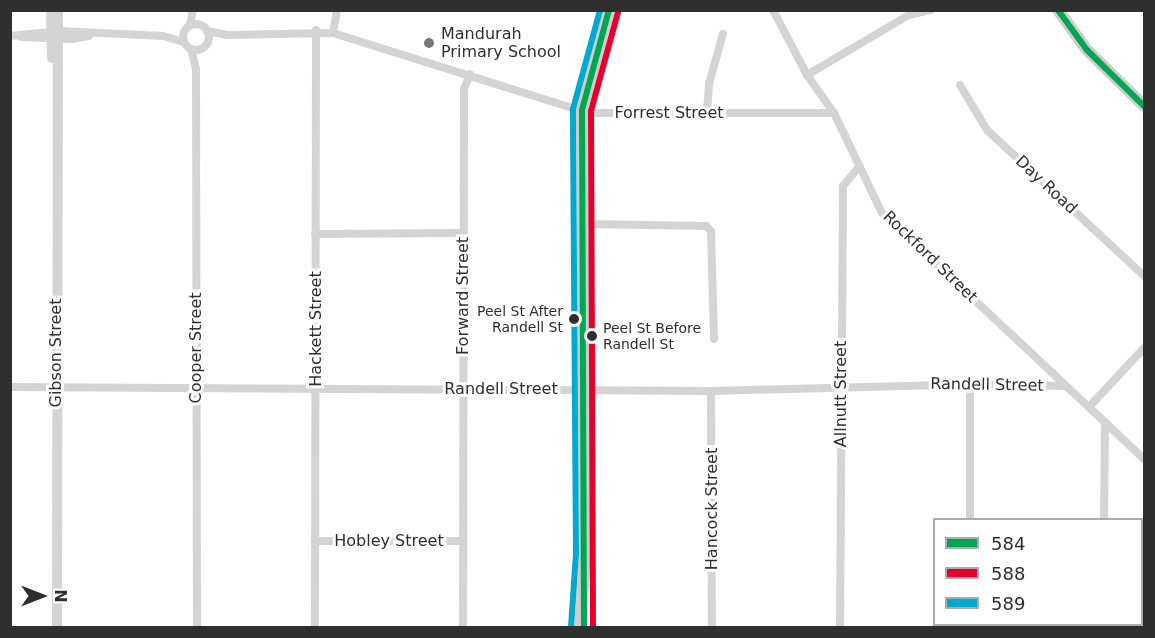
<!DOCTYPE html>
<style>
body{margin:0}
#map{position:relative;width:1155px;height:638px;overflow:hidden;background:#fff;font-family:"DejaVu Sans",sans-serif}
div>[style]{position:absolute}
.minor>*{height:8px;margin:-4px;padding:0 4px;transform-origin:4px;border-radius:4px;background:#d4d4d4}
.minor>.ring{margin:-4px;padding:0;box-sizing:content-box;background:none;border:8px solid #d4d4d4;border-radius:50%}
.tertiary>*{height:10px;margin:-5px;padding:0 5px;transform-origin:5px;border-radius:5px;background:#d4d4d4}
.secondary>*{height:12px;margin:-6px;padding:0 6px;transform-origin:6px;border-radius:6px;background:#cdcdcd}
.bus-1>*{height:6px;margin:-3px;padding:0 3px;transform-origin:3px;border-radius:3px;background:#00a651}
.bus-2>*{height:6px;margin:-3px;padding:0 3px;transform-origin:3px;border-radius:3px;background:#e4002b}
.bus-3>*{height:6px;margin:-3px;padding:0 3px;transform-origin:3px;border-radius:3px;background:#00a9ce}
.dots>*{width:16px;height:16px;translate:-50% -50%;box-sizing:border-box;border:3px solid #fff;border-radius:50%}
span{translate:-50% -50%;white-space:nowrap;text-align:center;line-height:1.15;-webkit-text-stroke:6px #fff;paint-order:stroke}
.bus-label{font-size:14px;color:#2f2f2f}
.right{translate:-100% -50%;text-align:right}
.left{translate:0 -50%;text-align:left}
.poi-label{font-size:16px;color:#2f2f2f}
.street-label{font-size:16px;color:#2f2f2f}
.frame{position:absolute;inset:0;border:12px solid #2f2f2f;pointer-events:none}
.legend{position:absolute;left:933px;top:518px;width:210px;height:108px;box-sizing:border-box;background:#fff;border:2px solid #acacac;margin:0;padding:8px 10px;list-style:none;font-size:18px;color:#2f2f2f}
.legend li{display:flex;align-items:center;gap:12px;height:30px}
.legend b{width:30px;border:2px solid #acacac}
.north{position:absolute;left:12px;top:566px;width:60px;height:60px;-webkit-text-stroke:4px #fff;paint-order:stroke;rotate:90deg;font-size:16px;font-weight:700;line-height:24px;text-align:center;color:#2f2f2f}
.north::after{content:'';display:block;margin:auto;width:21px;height:27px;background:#2f2f2f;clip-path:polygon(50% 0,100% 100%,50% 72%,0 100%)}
</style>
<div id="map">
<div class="minor">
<i style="left:773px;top:10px;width:73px;rotate:62.4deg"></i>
<i style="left:807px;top:75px;width:47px;rotate:54.6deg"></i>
<i style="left:834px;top:113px;width:111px;rotate:64.4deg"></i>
<i style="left:882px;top:213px;width:359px;rotate:43.2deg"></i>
<i class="ring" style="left:183px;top:24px;width:18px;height:18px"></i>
<i style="left:190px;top:25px;width:15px;rotate:-79deg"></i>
<i style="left:207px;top:31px;width:21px;rotate:11deg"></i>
<i style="left:228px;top:35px;width:105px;rotate:-1.1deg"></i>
<i style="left:333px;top:33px;width:268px;rotate:17.4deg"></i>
<i style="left:589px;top:113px;width:245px"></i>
<i style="left:333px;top:33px;width:23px;rotate:-80deg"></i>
<i style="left:10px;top:36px;width:50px;rotate:-5.7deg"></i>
<i style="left:60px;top:31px;width:103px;rotate:2.8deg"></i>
<i style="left:163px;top:36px;width:22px;rotate:16deg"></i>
<i style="left:21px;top:37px;width:51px;rotate:2.2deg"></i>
<i style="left:72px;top:39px;width:17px;rotate:-10deg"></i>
<i style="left:191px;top:49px;width:21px;rotate:76deg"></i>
<i style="left:196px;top:69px;width:559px;rotate:89.9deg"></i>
<i style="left:807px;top:75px;width:118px;rotate:-30.5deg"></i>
<i style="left:909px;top:15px;width:22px;rotate:-13deg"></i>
<i style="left:960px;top:85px;width:52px;rotate:59deg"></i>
<i style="left:987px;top:130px;width:214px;rotate:42.9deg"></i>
<i style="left:707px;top:113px;width:29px;rotate:-86deg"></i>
<i style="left:709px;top:84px;width:52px;rotate:-74.4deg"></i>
<i style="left:584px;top:224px;width:122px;rotate:0.9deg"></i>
<i style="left:706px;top:226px;width:7px;rotate:45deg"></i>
<i style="left:711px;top:231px;width:108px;rotate:88.4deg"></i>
<i style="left:315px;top:234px;width:148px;rotate:-0.4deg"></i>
<i style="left:970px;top:384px;width:136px;rotate:90deg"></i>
<i style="left:10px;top:387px;width:701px;rotate:0.33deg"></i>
<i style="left:711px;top:391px;width:259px;rotate:-1.5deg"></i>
<i style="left:970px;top:384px;width:94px;rotate:1.2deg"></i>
<i style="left:711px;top:391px;width:237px;rotate:89.8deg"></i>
<i style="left:1089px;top:407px;width:81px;rotate:-47deg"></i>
<i style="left:1104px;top:520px;width:98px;rotate:-89.4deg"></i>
<i style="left:315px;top:541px;width:148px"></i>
<i style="left:971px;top:624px;width:4px;rotate:90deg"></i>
<i style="left:315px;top:628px;width:598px;rotate:-89.9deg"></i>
<i style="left:463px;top:628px;width:539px;rotate:-89.89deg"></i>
<i style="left:464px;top:89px;width:16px;rotate:-68deg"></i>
<i style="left:840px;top:628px;width:442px;rotate:-89.6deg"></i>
<i style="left:843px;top:186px;width:26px;rotate:-50deg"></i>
<i style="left:1102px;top:628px;width:4px;rotate:-90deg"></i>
</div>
<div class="tertiary">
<i style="left:51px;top:10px;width:48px;rotate:88.8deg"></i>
<i style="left:57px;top:628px;width:618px;rotate:-89.91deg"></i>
</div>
<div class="secondary">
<i style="left:1058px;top:10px;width:49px;rotate:54.1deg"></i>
<i style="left:1087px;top:50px;width:80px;rotate:44.5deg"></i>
<i style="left:580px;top:628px;width:74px;rotate:-86.1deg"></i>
<i style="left:585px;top:554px;width:444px;rotate:-90.4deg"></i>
<i style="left:582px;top:110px;width:104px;rotate:-74.9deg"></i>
</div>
<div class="bus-1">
<i style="left:1058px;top:10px;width:49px;rotate:54.1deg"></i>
<i style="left:1087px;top:50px;width:80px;rotate:44.5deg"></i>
<i style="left:584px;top:628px;width:518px;rotate:-90.22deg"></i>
<i style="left:582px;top:110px;width:104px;rotate:-74.9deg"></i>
</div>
<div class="bus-2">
<i style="left:593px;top:628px;width:517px;rotate:-90.22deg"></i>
<i style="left:591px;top:111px;width:103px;rotate:-74.7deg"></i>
</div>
<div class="bus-3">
<i style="left:571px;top:627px;width:73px;rotate:-86.1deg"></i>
<i style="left:576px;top:554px;width:445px;rotate:-90.4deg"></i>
<i style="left:573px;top:109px;width:103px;rotate:-74.7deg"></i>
</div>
<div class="dots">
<i style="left:429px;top:43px;background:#787878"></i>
<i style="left:574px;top:319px;background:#2f2f2f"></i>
<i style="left:592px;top:336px;background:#2f2f2f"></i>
</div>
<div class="bus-label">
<span class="right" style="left:563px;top:319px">Peel St After<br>Randell St</span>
<span class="left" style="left:603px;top:336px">Peel St Before<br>Randell St</span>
</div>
<div class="poi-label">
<span class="left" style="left:441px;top:43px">Mandurah<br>Primary School</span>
</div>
<div class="street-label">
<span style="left:669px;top:113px">Forrest Street</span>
<span style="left:1046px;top:185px;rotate:43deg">Day Road</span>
<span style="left:930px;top:257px;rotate:44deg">Rockford Street</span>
<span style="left:463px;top:296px;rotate:-90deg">Forward Street</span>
<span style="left:316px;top:329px;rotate:-90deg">Hackett Street</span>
<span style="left:196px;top:348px;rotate:-90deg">Cooper Street</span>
<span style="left:56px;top:353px;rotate:-90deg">Gibson Street</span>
<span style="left:987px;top:385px;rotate:1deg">Randell Street</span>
<span style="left:501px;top:389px">Randell Street</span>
<span style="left:841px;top:394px;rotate:-90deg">Allnutt Street</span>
<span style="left:712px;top:509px;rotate:-90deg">Hancock Street</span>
<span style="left:389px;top:541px">Hobley Street</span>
</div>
<div class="frame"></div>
<ul class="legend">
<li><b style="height:8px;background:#00a651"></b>584</li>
<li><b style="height:8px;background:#e4002b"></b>588</li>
<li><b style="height:8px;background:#00a9ce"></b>589</li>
</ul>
<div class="north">N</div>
</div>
